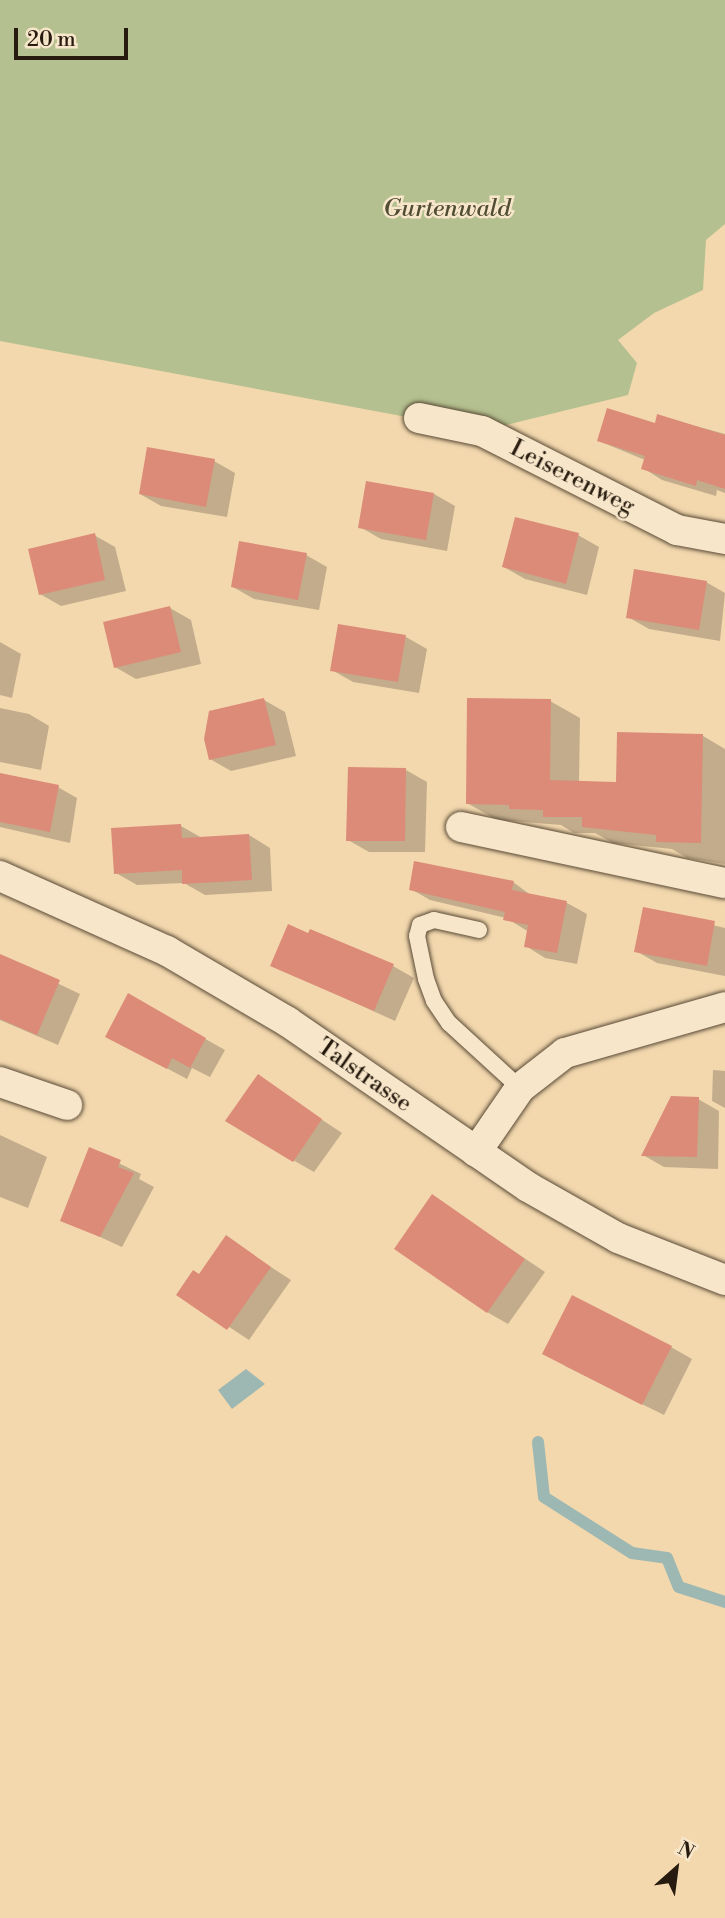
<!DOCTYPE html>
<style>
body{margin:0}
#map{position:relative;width:725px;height:1918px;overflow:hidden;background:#f3d8ae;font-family:"Libre Bodoni",serif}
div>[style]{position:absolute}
.green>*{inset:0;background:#b4c08f}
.water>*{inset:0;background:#9db8b2}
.shadow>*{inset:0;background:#0003}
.stream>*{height:12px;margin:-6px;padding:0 6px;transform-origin:6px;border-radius:6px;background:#9db8b2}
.building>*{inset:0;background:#dc8b78}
.roads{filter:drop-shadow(0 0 2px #594a36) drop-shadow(0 0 2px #594a36)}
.lane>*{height:16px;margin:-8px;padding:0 8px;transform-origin:8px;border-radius:8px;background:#f7e6ca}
.street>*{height:30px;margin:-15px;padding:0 15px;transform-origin:15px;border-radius:15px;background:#f7e6ca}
span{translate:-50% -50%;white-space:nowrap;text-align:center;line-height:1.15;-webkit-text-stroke:5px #f7e6ca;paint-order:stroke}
.park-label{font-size:24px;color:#514d35;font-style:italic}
.street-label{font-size:24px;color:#261b0e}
.north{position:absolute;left:641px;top:1834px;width:70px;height:70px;-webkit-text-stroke:5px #f7e6ca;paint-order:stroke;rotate:28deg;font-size:19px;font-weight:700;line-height:28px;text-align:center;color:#261b0e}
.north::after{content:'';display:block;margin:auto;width:24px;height:32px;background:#261b0e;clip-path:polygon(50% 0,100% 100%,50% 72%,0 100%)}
.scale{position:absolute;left:14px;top:28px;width:114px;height:32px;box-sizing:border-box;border:4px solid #261b0e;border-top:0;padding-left:9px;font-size:21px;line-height:24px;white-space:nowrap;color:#261b0e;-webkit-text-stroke:5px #f7e6ca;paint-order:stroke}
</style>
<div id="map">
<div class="green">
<i style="clip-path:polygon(0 0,725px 0,725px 224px,706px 240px,703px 290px,654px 313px,618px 340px,637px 363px,628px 395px,482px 431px,0 341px)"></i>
</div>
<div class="water">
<i style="clip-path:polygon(246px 1369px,265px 1384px,232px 1409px,218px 1390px)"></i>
</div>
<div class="shadow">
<i style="clip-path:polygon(659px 416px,725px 434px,725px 493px,717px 490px,716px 496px,662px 480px,643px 468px,645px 460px,599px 441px,656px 425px)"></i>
<i style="clip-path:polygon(214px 461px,235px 473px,227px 517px,161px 506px,140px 494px)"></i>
<i style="clip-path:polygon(434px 494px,455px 506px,447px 551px,381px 539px,360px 527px)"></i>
<i style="clip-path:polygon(94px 535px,115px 547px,126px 591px,61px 606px,40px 594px)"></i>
<i style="clip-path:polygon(578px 535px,599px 547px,587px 595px,525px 579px,504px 567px)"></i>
<i style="clip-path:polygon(306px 555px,327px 567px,319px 610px,254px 599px,233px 587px)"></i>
<i style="clip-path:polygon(706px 582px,725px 593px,720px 641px,649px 629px,628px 617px)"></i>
<i style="clip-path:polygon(170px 608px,191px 620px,201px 664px,136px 679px,115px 667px)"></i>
<i style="clip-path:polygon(406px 637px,427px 649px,419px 693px,353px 682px,332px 670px)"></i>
<i style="clip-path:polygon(0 642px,21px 654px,12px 698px,0 695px)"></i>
<i style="clip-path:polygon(264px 700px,285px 712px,296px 756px,231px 771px,210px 759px)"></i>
<i style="clip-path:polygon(550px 701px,580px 718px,579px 783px,618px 783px,703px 736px,725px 749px,725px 864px,687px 858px,672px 849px,613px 843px,595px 833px,574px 833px,561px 825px,497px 820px,467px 803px)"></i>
<i style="clip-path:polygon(0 708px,29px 714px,49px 726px,41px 770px,0 762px)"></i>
<i style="clip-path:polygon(406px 770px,427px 782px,425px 852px,369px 852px,348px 840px)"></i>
<i style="clip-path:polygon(0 775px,56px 786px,77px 798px,70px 843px,0 827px)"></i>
<i style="clip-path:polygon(181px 826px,202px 838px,249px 835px,270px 848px,272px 891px,205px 895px,184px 883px,137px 885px,116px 873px)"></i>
<i style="clip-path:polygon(513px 882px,532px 896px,567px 903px,587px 914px,577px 964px,545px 958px,526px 946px,529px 932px,506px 918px,430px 900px,411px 889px)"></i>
<i style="clip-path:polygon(644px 909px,725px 928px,725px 976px,657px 963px,636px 951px)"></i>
<i style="clip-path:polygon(0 956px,80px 994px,58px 1045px,0 1020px)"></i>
<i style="clip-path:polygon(272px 965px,393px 966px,414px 978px,395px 1021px)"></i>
<i style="clip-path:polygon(129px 996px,225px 1050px,210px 1077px,192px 1068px,187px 1079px,127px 1047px)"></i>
<i style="clip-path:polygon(713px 1070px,725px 1071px,725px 1108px,712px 1101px)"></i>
<i style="clip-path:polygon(258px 1077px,342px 1133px,314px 1172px,293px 1160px)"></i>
<i style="clip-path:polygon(698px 1099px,719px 1111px,718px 1169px,664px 1167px,643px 1155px)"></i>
<i style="clip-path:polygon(0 1135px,47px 1157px,28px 1208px,0 1197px)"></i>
<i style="clip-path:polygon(90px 1149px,141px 1174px,139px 1179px,154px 1187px,122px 1247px,63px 1220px)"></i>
<i style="clip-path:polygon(433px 1197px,545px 1272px,508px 1324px,487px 1312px)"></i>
<i style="clip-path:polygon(226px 1238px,291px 1280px,249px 1340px,179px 1294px,200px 1276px)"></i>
<i style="clip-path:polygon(671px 1347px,692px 1359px,664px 1415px,565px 1366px)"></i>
</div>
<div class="stream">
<i style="left:538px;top:1442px;width:55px;rotate:83.8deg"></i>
<i style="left:544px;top:1497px;width:104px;rotate:32.5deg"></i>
<i style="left:632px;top:1553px;width:35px;rotate:8deg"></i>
<i style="left:667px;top:1558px;width:31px;rotate:68deg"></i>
<i style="left:679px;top:1587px;width:48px;rotate:18.1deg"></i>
</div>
<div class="building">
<i style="clip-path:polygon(607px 408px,655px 423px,657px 414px,725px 435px,725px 489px,697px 480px,696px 486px,641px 469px,645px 456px,597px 441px)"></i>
<i style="clip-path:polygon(147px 447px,215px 459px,206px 507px,139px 494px)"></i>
<i style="clip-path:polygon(366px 481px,434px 493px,426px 540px,358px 528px)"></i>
<i style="clip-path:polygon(515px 517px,579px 533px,566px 584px,502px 567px)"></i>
<i style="clip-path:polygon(95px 533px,105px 580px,39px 595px,28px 549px)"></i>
<i style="clip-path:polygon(239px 541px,307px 553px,298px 600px,231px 587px)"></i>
<i style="clip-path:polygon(634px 569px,707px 581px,699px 630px,626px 618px)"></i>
<i style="clip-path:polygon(170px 606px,181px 652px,114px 668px,103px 622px)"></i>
<i style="clip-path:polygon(338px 624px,406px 635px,398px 682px,330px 671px)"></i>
<i style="clip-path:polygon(264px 698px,276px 745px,209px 760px,204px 739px,209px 711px)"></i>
<i style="clip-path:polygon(467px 698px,551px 699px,550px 780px,616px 782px,617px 732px,703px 734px,701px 843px,656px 842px,656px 835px,582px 827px,582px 817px,543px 817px,543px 810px,509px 809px,509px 805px,466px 804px)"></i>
<i style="clip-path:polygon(348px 767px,406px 768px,405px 841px,346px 841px)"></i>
<i style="clip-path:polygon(0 773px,59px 785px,50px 832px,0 822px)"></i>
<i style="clip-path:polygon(181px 824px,182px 838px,249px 834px,252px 880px,182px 884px,182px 870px,114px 874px,111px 828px)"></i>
<i style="clip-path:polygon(414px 861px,514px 881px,512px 890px,567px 901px,557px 953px,524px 947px,528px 925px,503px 920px,505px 912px,409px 890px)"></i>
<i style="clip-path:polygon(643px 907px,715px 921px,707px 966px,634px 952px)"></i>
<i style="clip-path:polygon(288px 924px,308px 933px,310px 929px,394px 964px,374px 1011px,270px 966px)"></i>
<i style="clip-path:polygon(0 954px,60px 980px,37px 1035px,0 1019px)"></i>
<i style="clip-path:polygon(128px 993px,206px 1038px,190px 1068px,172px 1058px,167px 1069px,105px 1037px)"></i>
<i style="clip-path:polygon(258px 1074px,322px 1119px,293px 1162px,225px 1121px)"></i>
<i style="clip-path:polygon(671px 1096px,699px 1097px,697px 1157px,641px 1156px)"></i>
<i style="clip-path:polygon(89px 1147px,121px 1160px,118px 1167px,134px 1173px,100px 1237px,60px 1221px)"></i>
<i style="clip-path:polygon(432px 1194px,525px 1259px,487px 1313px,394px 1249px)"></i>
<i style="clip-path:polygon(226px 1235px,271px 1267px,227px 1330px,176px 1295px,193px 1270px,199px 1274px)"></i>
<i style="clip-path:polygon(572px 1295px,672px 1346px,642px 1405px,542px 1354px)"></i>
</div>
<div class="roads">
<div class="lane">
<i style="left:479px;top:930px;width:46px;rotate:-167.5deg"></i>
<i style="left:434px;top:920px;width:15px;rotate:160deg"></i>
<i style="left:420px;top:925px;width:11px;rotate:105deg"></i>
<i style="left:417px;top:936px;width:44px;rotate:78.2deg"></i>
<i style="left:426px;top:979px;width:23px;rotate:70deg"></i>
<i style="left:434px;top:1001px;width:27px;rotate:56deg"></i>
<i style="left:449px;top:1023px;width:96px;rotate:42.5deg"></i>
</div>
<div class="street">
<i style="left:419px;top:418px;width:64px;rotate:11.7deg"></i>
<i style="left:482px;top:431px;width:219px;rotate:26.9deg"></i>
<i style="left:677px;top:530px;width:49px;rotate:10.6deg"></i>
<i style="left:461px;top:827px;width:270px;rotate:12deg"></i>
<i style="left:0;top:876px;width:183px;rotate:24.2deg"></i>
<i style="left:167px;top:951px;width:140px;rotate:30.4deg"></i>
<i style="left:288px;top:1022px;width:291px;rotate:34.5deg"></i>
<i style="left:528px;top:1187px;width:103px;rotate:29.5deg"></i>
<i style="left:618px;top:1238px;width:115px;rotate:21.4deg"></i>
<i style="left:0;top:1082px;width:71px;rotate:18.9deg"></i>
<i style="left:476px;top:1152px;width:78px;rotate:-55.5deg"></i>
<i style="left:520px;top:1088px;width:57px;rotate:-37.9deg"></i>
<i style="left:565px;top:1053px;width:166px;rotate:-16deg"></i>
</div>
</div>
<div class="park-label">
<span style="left:447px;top:210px">Gurtenwald</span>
</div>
<div class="street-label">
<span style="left:572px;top:478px;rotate:27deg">Leiserenweg</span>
<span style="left:364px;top:1076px;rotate:35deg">Talstrasse</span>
</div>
<div class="north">N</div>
<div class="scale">20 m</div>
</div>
